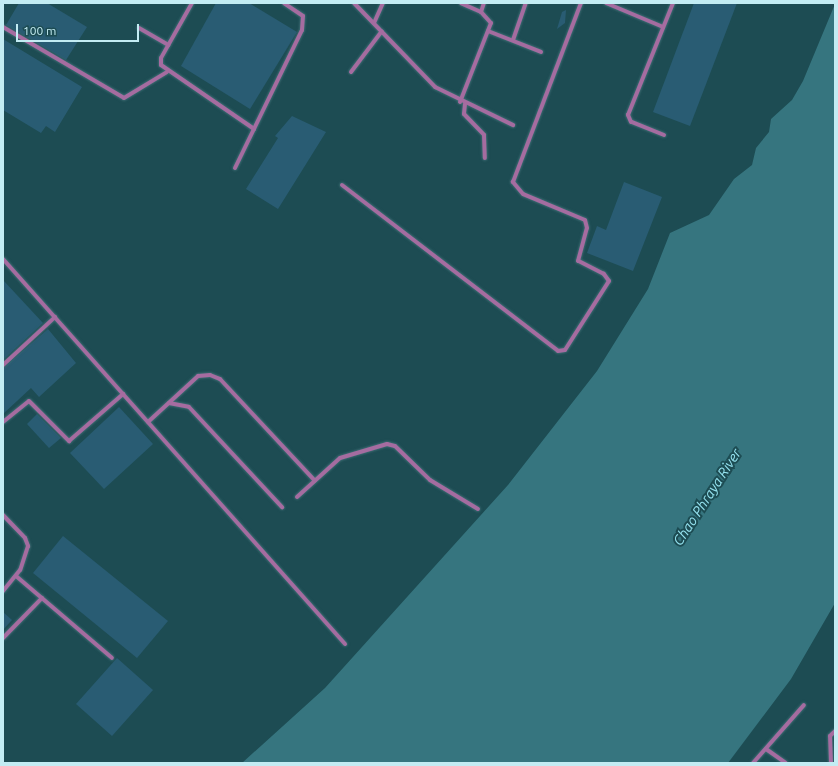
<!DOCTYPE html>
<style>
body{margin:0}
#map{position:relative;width:838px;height:766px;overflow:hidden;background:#1d4c53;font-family:Ubuntu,sans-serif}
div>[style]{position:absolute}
.water>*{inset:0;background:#36757f}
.building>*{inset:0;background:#295c73}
.roads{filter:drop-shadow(0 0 1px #3e6c73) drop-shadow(0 0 1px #3e6c73)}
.service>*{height:4px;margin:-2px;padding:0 2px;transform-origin:2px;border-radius:2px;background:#a56ca0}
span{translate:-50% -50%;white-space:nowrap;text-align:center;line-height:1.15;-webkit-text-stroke:4px #1d4c53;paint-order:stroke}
.water-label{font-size:14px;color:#96e4f1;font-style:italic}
.frame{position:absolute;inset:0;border:4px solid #c3ecf3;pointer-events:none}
.scale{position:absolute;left:16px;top:24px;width:123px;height:18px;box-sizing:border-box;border:2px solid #c3ecf3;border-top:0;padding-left:5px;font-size:12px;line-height:14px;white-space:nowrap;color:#c3ecf3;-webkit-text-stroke:3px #1d4c53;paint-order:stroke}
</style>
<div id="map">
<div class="water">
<i style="clip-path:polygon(835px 4px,835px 603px,791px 679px,728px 763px,242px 763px,325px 688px,508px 485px,597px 371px,648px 289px,670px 233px,709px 215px,734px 179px,752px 165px,756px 148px,769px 132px,771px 119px,792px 100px,803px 81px)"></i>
</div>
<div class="building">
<i style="clip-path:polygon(19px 3px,47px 3px,87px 27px,66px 60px,6px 25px)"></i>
<i style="clip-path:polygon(216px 3px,249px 3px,297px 32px,250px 109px,181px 66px)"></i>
<i style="clip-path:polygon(694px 3px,737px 3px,690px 126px,653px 112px)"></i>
<i style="clip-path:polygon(566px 10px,565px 23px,557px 29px,562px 12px)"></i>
<i style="clip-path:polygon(3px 39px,82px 87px,55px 132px,46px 126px,41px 133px,3px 110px)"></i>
<i style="clip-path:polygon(292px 116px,326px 132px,278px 209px,246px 189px,278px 138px,275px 136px)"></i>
<i style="clip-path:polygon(624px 182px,662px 197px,633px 271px,587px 253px,597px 226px,606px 230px)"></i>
<i style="clip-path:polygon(3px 280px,43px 323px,3px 360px)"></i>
<i style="clip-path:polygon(48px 329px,76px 363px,39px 397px,31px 388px,3px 414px,3px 368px)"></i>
<i style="clip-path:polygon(119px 407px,153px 444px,104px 489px,70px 453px)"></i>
<i style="clip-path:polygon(37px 414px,61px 438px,49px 448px,27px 424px)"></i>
<i style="clip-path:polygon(63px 536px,168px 621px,137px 658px,33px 573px)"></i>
<i style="clip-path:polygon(3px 612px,12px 620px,3px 630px)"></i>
<i style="clip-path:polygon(117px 658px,153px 690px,112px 736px,76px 704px)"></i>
</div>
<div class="roads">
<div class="service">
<i style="left:192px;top:3px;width:63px;rotate:119.4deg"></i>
<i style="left:161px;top:58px;width:7px;rotate:90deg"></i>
<i style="left:161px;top:65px;width:113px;rotate:34.5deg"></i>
<i style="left:354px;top:3px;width:117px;rotate:46deg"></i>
<i style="left:435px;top:87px;width:87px;rotate:26deg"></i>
<i style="left:606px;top:3px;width:62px;rotate:22.8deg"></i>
<i style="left:481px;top:12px;width:9px;rotate:-72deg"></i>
<i style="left:374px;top:23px;width:22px;rotate:-66deg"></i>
<i style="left:3px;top:27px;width:140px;rotate:30.4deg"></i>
<i style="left:124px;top:98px;width:50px;rotate:-31.2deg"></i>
<i style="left:139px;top:28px;width:34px;rotate:30deg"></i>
<i style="left:488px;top:31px;width:57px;rotate:21.6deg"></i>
<i style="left:513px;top:40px;width:39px;rotate:-71deg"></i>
<i style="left:351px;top:72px;width:51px;rotate:-52.9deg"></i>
<i style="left:460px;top:102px;width:85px;rotate:-68.6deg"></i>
<i style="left:491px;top:23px;width:15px;rotate:-132deg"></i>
<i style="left:481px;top:12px;width:22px;rotate:-156deg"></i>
<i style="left:465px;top:104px;width:10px;rotate:96deg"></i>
<i style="left:464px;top:114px;width:29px;rotate:46deg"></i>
<i style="left:484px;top:135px;width:23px;rotate:88deg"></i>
<i style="left:664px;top:135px;width:35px;rotate:-158deg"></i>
<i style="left:631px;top:122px;width:8px;rotate:-113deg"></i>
<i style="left:628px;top:115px;width:121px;rotate:-68.1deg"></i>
<i style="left:235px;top:168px;width:153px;rotate:-64.1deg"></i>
<i style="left:302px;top:30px;width:14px;rotate:-86deg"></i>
<i style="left:303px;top:16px;width:23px;rotate:-146deg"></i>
<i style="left:342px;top:185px;width:272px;rotate:37.5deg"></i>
<i style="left:558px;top:351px;width:7px;rotate:-8deg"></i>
<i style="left:565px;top:350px;width:82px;rotate:-57.5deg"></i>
<i style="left:609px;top:281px;width:9px;rotate:-126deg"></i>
<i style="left:604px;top:274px;width:29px;rotate:-153deg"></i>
<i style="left:578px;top:261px;width:34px;rotate:-75deg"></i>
<i style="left:587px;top:228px;width:8px;rotate:-104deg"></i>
<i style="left:585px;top:220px;width:67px;rotate:-157.2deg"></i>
<i style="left:523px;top:194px;width:16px;rotate:-130deg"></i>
<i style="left:513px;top:182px;width:191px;rotate:-69.2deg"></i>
<i style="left:3px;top:259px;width:515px;rotate:48.38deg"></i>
<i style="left:3px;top:365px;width:71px;rotate:-42.7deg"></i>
<i style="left:169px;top:403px;width:20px;rotate:11deg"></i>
<i style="left:189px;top:407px;width:137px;rotate:47.1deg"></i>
<i style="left:3px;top:422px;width:33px;rotate:-39deg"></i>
<i style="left:29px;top:401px;width:57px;rotate:45deg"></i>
<i style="left:69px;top:441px;width:72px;rotate:-41deg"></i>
<i style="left:148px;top:422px;width:68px;rotate:-42.6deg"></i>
<i style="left:198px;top:376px;width:12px;rotate:-5deg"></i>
<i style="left:210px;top:375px;width:11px;rotate:22deg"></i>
<i style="left:220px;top:379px;width:139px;rotate:47deg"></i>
<i style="left:297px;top:497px;width:58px;rotate:-42.2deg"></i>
<i style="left:340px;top:458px;width:49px;rotate:-16.6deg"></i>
<i style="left:387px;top:444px;width:8px;rotate:14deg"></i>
<i style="left:395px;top:446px;width:49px;rotate:44.2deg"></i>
<i style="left:430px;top:480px;width:56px;rotate:31.1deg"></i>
<i style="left:3px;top:515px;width:32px;rotate:46deg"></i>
<i style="left:25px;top:538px;width:9px;rotate:69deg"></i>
<i style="left:28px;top:546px;width:25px;rotate:108deg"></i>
<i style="left:20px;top:570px;width:27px;rotate:129deg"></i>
<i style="left:16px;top:576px;width:126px;rotate:40.5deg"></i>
<i style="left:3px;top:638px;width:56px;rotate:-45.7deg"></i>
<i style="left:766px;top:749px;width:24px;rotate:35deg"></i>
<i style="left:753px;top:763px;width:77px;rotate:-48.7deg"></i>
<i style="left:831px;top:763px;width:27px;rotate:-92deg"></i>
<i style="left:830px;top:736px;width:7px;rotate:-45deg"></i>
</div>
</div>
<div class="water-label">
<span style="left:707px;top:497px;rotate:-57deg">Chao Phraya River</span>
</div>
<div class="frame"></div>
<div class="scale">100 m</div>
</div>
